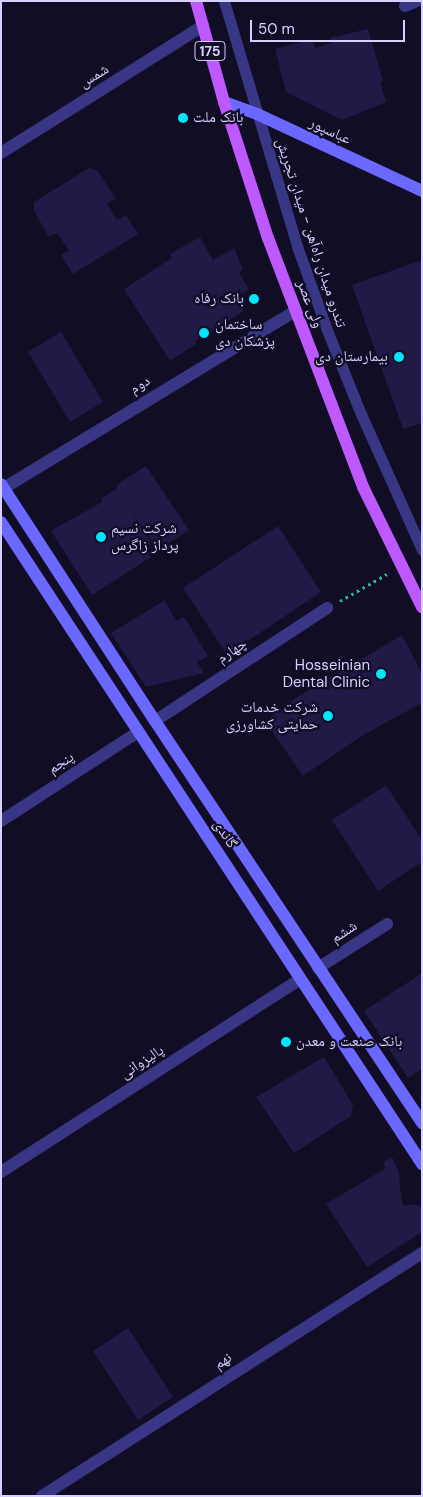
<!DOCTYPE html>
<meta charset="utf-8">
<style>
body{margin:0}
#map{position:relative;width:423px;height:1497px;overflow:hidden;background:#110d25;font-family:"DM Sans","Noto Naskh Arabic",sans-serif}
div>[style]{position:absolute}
.building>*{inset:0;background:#211946}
.path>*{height:3px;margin-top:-1.5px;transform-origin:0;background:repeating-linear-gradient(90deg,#2abab0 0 2.5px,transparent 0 6.5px)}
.service>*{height:11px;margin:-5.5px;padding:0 5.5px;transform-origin:5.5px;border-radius:5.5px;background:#393785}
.minor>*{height:12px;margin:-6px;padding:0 6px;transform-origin:6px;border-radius:6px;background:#393785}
.secondary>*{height:12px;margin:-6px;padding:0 6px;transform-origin:6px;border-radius:6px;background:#6a68ff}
.primary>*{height:12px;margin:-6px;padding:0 6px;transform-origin:6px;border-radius:6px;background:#be58ff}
.dots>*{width:14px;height:14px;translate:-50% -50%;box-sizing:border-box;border:2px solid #110d25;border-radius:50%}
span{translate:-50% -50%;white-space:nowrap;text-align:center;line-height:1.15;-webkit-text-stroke:4.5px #110d25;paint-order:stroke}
.shield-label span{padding:1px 4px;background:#110d25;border:1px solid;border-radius:4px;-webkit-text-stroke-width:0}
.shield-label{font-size:14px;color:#d6d1ff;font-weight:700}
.street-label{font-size:15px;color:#d6d1ff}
.poi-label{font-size:15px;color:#d6d1ff}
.left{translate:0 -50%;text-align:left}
.right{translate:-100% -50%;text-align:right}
.frame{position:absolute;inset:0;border:2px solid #d6d1ff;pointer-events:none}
.scale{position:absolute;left:250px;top:20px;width:155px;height:22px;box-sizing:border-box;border:2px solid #d6d1ff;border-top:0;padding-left:6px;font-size:15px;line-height:18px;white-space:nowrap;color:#d6d1ff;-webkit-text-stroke:4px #110d25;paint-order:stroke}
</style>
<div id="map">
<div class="building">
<i style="clip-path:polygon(368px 29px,383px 81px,380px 82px,386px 102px,342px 120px,286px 92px,275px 49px,312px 39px,315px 48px,331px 43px,330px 38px)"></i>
<i style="clip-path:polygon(89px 168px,97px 170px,116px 199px,107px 203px,117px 220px,126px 215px,138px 234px,73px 274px,61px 255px,69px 250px,57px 233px,49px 237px,34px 211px,34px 202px)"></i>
<i style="clip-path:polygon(200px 237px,213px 260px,234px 248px,243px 270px,239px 272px,249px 290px,236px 297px,244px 311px,195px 341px,197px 343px,170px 361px,124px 289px,172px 258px,170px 254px)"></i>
<i style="clip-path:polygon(422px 260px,422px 423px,403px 429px,352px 285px)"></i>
<i style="clip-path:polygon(61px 332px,103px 402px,70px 422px,28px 352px)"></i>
<i style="clip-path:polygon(146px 466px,189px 530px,158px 550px,129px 507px,151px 543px,146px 546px,151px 557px,92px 595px,51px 531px,102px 502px,102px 498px,116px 489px,118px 484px)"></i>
<i style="clip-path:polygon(278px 526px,321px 592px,227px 655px,183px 588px)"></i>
<i style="clip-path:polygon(165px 600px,176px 621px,184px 617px,208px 656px,197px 662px,204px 673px,146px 687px,111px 633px)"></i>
<i style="clip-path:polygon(402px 635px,422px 674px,422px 703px,363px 735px,303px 776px,265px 721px,294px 699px)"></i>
<i style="clip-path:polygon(386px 785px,422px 840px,422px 862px,378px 891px,332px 820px)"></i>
<i style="clip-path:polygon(422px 973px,422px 1069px,408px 1078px,364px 1011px)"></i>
<i style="clip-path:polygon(324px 1057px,353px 1105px,351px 1116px,294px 1153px,256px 1097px)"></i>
<i style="clip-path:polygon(392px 1157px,399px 1172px,401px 1198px,404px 1206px,413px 1204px,422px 1207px,422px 1232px,367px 1267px,326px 1204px,386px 1168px,383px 1162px)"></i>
<i style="clip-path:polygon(128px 1328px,173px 1397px,138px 1420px,93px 1351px)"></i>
</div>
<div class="path">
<i style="left:340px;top:601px;width:54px;rotate:-29.9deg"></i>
</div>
<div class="service">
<i style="left:224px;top:1px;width:259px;rotate:73.4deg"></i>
<i style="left:298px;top:249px;width:86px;rotate:70.3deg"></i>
<i style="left:327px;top:330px;width:91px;rotate:68deg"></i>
<i style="left:361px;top:414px;width:149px;rotate:65.8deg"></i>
</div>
<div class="minor">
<i style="left:405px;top:6px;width:13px;rotate:-23deg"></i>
<i style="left:1px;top:153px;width:239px;rotate:-32.2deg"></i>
<i style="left:4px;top:488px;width:341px;rotate:-31.3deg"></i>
<i style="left:155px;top:721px;width:206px;rotate:-33.3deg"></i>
<i style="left:1px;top:821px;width:163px;rotate:-33deg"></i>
<i style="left:318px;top:968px;width:82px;rotate:-32.5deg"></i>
<i style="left:1px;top:1172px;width:356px;rotate:-32.8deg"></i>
<i style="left:42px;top:1496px;width:451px;rotate:-32.6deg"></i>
</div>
<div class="secondary">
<i style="left:224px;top:102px;width:35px;rotate:20deg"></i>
<i style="left:257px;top:114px;width:182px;rotate:25deg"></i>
<i style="left:1px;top:484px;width:283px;rotate:57deg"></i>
<i style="left:155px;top:721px;width:483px;rotate:56.4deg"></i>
<i style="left:1px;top:522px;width:768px;rotate:56.74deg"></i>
</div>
<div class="primary">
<i style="left:196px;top:1px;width:105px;rotate:74.5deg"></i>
<i style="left:224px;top:102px;width:143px;rotate:72.1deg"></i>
<i style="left:268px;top:238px;width:267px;rotate:69.1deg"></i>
<i style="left:363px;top:487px;width:134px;rotate:63.8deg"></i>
</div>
<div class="dots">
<i style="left:183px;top:118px;background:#00e6fc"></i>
<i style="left:254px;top:299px;background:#00e6fc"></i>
<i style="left:204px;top:333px;background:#00e6fc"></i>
<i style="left:399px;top:357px;background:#00e6fc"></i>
<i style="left:101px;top:537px;background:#00e6fc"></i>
<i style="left:381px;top:674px;background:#00e6fc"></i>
<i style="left:328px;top:716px;background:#00e6fc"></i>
<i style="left:286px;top:1042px;background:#00e6fc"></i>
</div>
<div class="shield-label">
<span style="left:210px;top:51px">175</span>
</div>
<div class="street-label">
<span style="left:94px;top:76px;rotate:-32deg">شمس</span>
<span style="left:330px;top:131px;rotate:25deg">عباسپور</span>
<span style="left:311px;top:233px;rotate:72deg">تندرو میدان راه‌آهن - میدان تجریش</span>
<span style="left:310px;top:304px;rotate:69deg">ولی عصر</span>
<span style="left:140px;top:385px;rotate:-32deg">دوم</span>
<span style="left:232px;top:651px;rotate:-33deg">چهارم</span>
<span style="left:61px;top:763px;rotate:-33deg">پنجم</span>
<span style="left:225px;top:834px;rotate:57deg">گاندی</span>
<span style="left:344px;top:932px;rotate:-33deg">ششم</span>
<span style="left:142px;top:1062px;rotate:-33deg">پالیزوانی</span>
<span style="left:223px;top:1361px;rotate:-33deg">نهم</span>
</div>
<div class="poi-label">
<span class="left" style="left:193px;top:118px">بانک ملت</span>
<span class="right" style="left:244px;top:299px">بانک رفاه</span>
<span class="left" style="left:215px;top:333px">ساختمان<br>پزشکان دی</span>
<span class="right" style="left:388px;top:357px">بیمارستان دی</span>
<span class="left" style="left:111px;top:537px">شرکت نسیم<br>پرداز زاگرس</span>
<span class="right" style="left:370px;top:674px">Hosseinian<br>Dental Clinic</span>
<span class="right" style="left:318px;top:716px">شرکت خدمات<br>حمایتی کشاورزی</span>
<span class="left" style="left:296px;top:1042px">بانک صنعت و معدن</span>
</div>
<div class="frame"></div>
<div class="scale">50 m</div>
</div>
